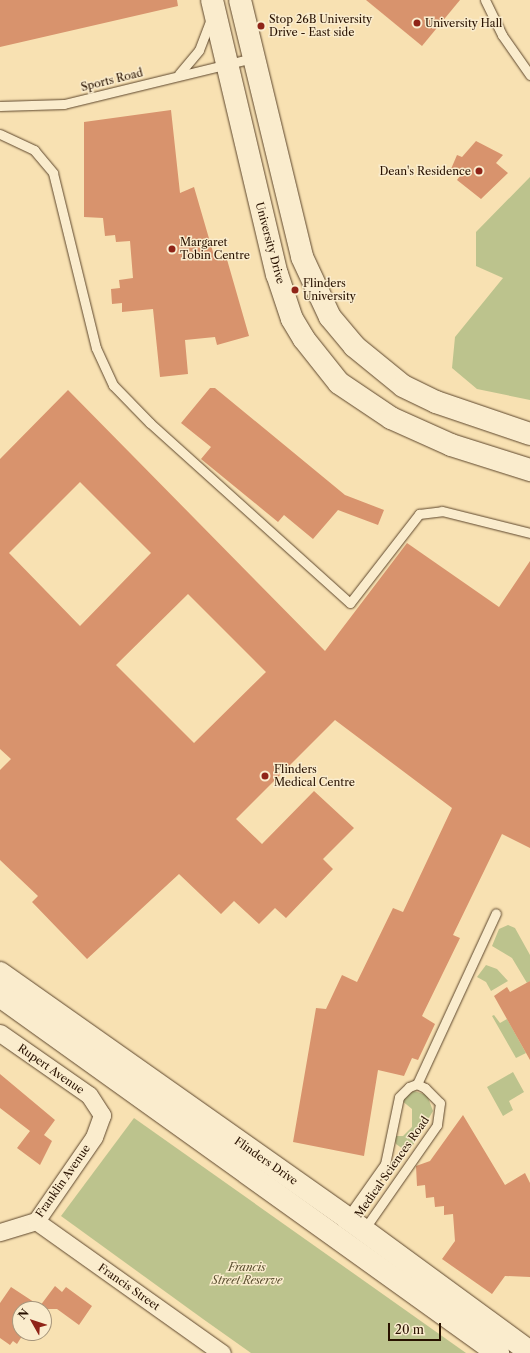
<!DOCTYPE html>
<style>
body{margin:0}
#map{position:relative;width:530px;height:1353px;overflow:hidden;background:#f8e1b2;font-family:"Libre Caslon Text",serif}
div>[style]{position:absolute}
.green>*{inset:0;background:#bcc38d}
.building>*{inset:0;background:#d8936d}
.roads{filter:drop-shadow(0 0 1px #5d462c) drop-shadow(0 0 1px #5d462c)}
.lane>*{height:9px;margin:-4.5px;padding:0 4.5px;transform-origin:4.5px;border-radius:4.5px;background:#faeccd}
.street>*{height:17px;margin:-8.5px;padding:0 8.5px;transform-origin:8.5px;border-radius:8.5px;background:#faeccd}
.secondary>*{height:22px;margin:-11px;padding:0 11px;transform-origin:11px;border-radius:11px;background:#faeccd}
.dots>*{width:11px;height:11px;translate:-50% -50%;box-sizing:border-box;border:2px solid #faeccd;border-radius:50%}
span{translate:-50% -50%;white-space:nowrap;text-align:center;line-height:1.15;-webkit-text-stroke:3px #faeccd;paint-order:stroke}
.poi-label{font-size:11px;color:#291200}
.left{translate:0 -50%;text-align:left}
.right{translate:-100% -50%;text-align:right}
.street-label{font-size:11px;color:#291200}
.park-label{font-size:11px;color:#5c5031;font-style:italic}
.north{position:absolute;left:12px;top:1301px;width:40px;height:40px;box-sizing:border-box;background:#faeccd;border:1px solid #a6957b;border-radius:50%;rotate:309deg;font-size:11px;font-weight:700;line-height:16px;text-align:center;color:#291200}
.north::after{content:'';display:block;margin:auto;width:14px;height:18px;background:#8f2418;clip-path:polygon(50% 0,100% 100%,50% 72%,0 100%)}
.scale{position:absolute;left:388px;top:1323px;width:53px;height:18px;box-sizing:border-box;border:2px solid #291200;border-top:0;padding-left:5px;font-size:12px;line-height:14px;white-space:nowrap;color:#291200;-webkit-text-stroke:3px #faeccd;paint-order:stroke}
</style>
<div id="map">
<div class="green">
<i style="clip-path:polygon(530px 177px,530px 400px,477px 389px,452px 368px,455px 337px,503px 278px,476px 266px,476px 232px)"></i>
<i style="clip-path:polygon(508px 925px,515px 928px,530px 955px,530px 981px,527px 983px,512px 958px,492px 946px,499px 929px)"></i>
<i style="clip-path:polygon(486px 965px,497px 969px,508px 981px,491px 991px,486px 982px,477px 977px)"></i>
<i style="clip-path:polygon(494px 1015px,500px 1023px,507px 1019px,526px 1053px,516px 1058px,492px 1016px)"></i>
<i style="clip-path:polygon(513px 1072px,524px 1092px,509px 1101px,513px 1110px,503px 1116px,487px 1087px)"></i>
<i style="clip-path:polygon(414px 1091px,427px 1095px,433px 1111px,413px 1145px,403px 1149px,396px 1144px,394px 1136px,403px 1136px,412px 1127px,412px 1109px,401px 1100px)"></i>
<i style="clip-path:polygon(134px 1118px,466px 1353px,251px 1353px,203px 1319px,61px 1216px)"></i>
</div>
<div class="building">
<i style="clip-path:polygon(0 0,177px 0,178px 6px,0 47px)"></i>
<i style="clip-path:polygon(366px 0,460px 0,422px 46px)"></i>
<i style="clip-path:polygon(171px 110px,180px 193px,194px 187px,215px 259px,226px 256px,249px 336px,217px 345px,215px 337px,185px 340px,188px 374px,160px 377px,153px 309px,122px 312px,122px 303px,112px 304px,111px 289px,120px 288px,119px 280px,133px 278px,130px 241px,116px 242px,115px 235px,105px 236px,103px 218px,84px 217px,84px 122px)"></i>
<i style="clip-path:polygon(476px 141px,503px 155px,496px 163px,508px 173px,481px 199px,457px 180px,460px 176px,451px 169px,457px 155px,462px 157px)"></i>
<i style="clip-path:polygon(210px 388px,215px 388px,345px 495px,384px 510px,378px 525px,338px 510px,313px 539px,284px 515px,278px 522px,201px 459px,211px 447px,181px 423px)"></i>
<i style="clip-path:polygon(evenodd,68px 390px,325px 651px,407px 543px,499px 607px,530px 561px,530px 848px,502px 834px,453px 935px,460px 938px,422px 1016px,435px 1024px,418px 1060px,412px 1058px,404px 1076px,378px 1070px,364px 1156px,293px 1142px,316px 1008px,326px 1009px,342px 975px,357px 982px,393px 908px,403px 912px,452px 808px,335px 720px,236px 819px,262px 844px,314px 791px,354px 828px,323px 859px,333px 869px,286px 918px,275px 908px,259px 924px,234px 901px,221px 914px,179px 874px,87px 959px,32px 902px,38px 896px,0 860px,0 770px,11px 759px,0 749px,0 459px,68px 390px,80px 482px,151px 553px,80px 626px,9px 553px,80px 482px,68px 390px,188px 594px,266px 672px,194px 743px,116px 665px,188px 594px)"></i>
<i style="clip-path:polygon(530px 981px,530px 1060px,494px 996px,507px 987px,510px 992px)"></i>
<i style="clip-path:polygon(0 1074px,55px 1120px,44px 1135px,52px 1141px,40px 1165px,17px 1148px,30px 1131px,0 1108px)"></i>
<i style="clip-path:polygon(463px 1115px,505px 1185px,525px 1173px,530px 1183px,530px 1277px,505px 1276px,492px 1294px,442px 1259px,455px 1241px,453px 1214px,444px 1215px,444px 1206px,435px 1207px,434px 1197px,426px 1198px,425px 1185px,417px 1186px,416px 1166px,430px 1161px)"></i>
<i style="clip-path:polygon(55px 1286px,62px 1292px,66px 1287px,92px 1306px,79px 1325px,57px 1309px,20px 1309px,20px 1333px,24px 1333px,17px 1344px,13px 1341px,10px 1345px,0 1338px,0 1303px,11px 1287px,40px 1306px)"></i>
</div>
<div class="roads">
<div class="lane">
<i style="left:485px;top:0;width:39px;rotate:64deg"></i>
<i style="left:502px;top:35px;width:49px;rotate:55deg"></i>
<i style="left:179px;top:74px;width:31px;rotate:-50deg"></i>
<i style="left:199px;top:50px;width:33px;rotate:-69deg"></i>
<i style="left:0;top:106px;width:64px;rotate:-1.8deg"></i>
<i style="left:64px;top:104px;width:195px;rotate:-13.7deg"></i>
<i style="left:0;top:134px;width:38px;rotate:25deg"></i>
<i style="left:34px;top:150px;width:30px;rotate:50deg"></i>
<i style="left:53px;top:173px;width:180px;rotate:76.2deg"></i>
<i style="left:96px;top:348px;width:41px;rotate:65.3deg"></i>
<i style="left:113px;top:385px;width:53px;rotate:45.8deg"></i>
<i style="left:150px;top:423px;width:269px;rotate:42deg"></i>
<i style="left:350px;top:603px;width:113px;rotate:-52.2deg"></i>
<i style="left:419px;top:514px;width:23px;rotate:-7deg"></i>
<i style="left:442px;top:511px;width:91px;rotate:14deg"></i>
<i style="left:417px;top:1084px;width:188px;rotate:-65.2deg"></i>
<i style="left:346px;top:1219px;width:67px;rotate:-54.7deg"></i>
<i style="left:385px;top:1164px;width:68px;rotate:-78.2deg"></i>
<i style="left:399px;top:1097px;width:14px;rotate:-45deg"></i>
<i style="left:409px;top:1087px;width:9px;rotate:-21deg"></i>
<i style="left:417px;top:1084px;width:9px;rotate:27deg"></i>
<i style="left:425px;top:1088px;width:21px;rotate:45deg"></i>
<i style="left:440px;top:1103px;width:22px;rotate:98deg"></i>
<i style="left:437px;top:1125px;width:129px;rotate:124.9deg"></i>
</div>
<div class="street">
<i style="left:0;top:1033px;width:108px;rotate:34.9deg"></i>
<i style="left:89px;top:1095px;width:24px;rotate:57deg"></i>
<i style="left:102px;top:1115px;width:23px;rotate:110deg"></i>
<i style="left:94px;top:1137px;width:102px;rotate:124.6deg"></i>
<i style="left:36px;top:1221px;width:38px;rotate:163deg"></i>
<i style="left:36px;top:1221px;width:228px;rotate:35.4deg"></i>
</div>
<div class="secondary">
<i style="left:212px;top:0;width:282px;rotate:76.7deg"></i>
<i style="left:277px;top:274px;width:47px;rotate:71.6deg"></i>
<i style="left:292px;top:319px;width:23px;rotate:59deg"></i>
<i style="left:304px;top:339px;width:56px;rotate:51.5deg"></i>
<i style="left:339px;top:383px;width:63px;rotate:33.9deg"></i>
<i style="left:391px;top:418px;width:66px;rotate:24.2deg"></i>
<i style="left:451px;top:445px;width:83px;rotate:17.6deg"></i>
<i style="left:240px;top:0;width:264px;rotate:76.4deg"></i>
<i style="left:302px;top:257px;width:66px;rotate:65deg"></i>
<i style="left:330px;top:317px;width:38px;rotate:50deg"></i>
<i style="left:354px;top:346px;width:63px;rotate:39.2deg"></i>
<i style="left:403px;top:386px;width:37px;rotate:26deg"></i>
<i style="left:436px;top:402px;width:99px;rotate:18.8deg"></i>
<i style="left:0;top:973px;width:425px;rotate:35.2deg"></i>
<i style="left:347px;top:1218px;width:227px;rotate:36.2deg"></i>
<i style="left:0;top:996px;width:613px;rotate:35.64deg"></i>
</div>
</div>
<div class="dots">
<i style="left:417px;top:23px;background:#8f2418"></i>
<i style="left:261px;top:26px;background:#8f2418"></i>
<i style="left:479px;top:171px;background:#8f2418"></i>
<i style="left:172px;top:249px;background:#8f2418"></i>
<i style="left:295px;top:290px;background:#8f2418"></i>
<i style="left:265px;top:776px;background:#8f2418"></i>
</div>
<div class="poi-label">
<span class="left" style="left:269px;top:26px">Stop 26B University<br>Drive - East side</span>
<span class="left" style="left:425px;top:23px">University Hall</span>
<span class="right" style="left:471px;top:171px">Dean's Residence</span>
<span class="left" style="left:180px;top:249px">Margaret<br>Tobin Centre</span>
<span class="left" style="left:303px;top:290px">Flinders<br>University</span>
<span class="left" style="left:274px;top:776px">Flinders<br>Medical Centre</span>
</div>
<div class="street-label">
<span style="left:112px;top:80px;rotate:-14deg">Sports Road</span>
<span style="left:270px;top:243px;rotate:75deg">University Drive</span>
<span style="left:51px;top:1069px;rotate:35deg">Rupert Avenue</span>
<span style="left:266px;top:1161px;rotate:35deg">Flinders Drive</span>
<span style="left:392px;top:1167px;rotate:-55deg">Medical Sciences Road</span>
<span style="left:63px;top:1181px;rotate:-55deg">Franklin Avenue</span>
<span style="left:129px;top:1287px;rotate:35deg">Francis Street</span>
</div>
<div class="park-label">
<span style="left:247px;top:1274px">Francis<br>Street Reserve</span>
</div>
<div class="north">N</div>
<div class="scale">20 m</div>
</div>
